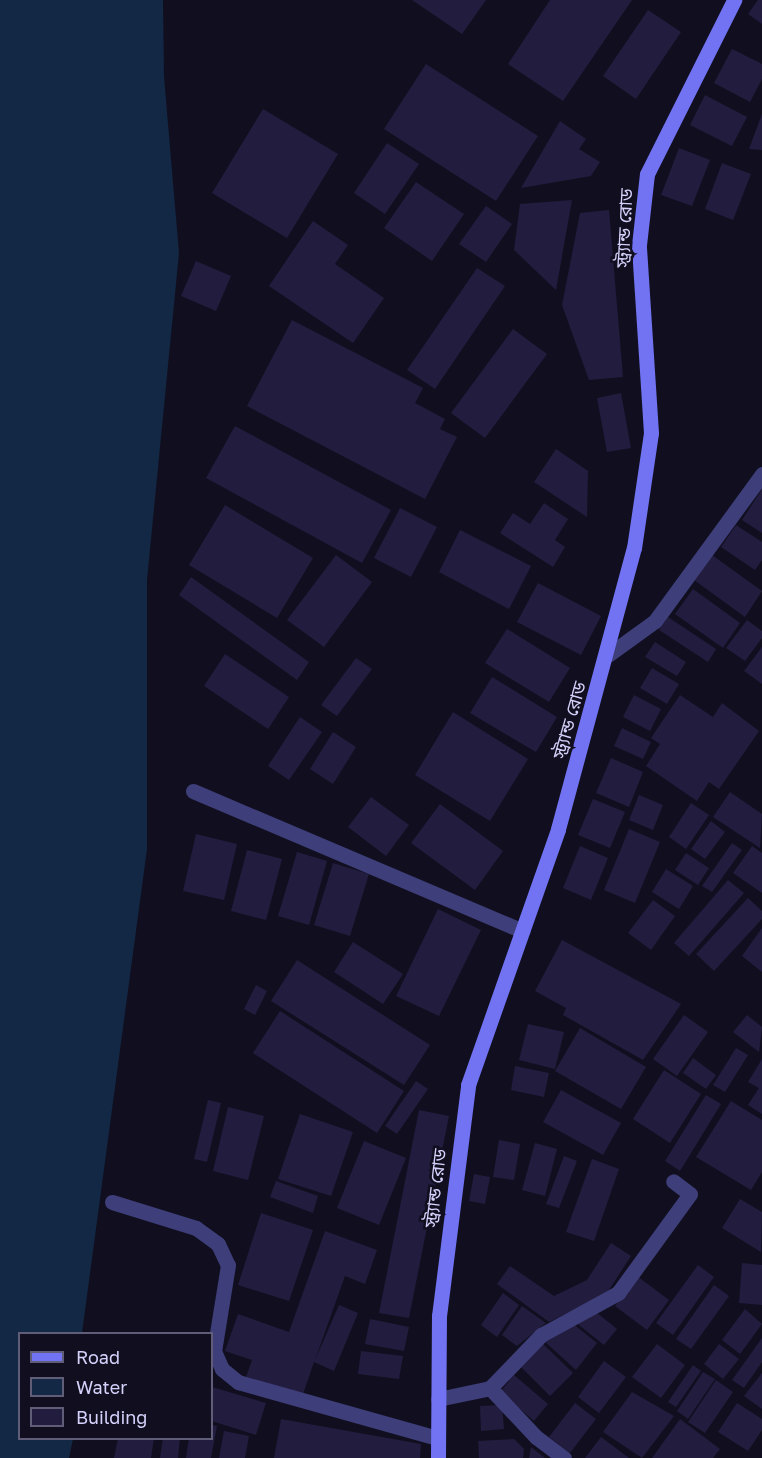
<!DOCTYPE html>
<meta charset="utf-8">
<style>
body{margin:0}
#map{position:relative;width:762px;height:1458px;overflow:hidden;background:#110f1f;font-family:"Golos Text","Noto Sans Bengali",sans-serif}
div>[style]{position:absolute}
.water>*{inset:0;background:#122844}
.building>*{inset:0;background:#221c3e}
.minor>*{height:15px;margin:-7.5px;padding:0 7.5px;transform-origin:7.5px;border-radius:7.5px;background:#3e3e7a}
.secondary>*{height:15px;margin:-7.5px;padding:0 7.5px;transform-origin:7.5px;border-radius:7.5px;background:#7173f2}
span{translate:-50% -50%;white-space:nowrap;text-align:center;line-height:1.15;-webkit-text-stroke:5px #110f1f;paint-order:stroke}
.street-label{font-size:18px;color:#d4d1fb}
.legend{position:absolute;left:18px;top:1332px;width:195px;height:108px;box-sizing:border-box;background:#110f1f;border:2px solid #5f5d77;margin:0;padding:8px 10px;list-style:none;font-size:18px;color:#d4d1fb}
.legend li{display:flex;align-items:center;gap:12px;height:30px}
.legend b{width:30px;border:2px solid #5f5d77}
</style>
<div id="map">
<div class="water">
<i style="clip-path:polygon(0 0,163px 0,164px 77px,179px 253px,147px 580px,147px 849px,82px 1333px,20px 1334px,20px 1438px,73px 1439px,69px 1458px,0 1458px)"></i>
</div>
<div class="building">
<i style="clip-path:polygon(412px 0,486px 0,462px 34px)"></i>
<i style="clip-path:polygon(550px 0,632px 0,563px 101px,508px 64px)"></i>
<i style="clip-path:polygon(758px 0,762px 0,762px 24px,748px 14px)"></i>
<i style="clip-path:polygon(648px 10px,681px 32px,636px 99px,603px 76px)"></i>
<i style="clip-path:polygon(732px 49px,762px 64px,762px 79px,750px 102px,714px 83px)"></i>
<i style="clip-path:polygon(426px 64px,538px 136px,496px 201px,384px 129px)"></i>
<i style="clip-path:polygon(705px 95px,747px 117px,732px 146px,690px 125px)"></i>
<i style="clip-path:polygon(263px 109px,338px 154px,287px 238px,212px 193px)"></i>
<i style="clip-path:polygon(762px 114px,762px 150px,749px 149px)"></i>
<i style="clip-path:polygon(560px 121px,586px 139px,579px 149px,600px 162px,591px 176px,521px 188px)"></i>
<i style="clip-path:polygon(387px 143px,419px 164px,385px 214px,354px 193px)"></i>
<i style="clip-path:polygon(679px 148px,710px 160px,692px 206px,661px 195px)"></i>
<i style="clip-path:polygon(722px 163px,751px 174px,733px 220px,705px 209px)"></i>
<i style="clip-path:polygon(416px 182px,464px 214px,432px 261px,384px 228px)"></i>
<i style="clip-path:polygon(572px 200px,556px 290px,514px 250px,520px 204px)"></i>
<i style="clip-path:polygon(486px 206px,512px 224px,486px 262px,459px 244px)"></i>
<i style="clip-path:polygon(609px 210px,623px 377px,589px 380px,562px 305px,580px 213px)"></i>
<i style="clip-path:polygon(313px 221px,348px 245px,335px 264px,384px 298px,353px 343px,269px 286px)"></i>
<i style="clip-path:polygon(196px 261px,231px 276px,216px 311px,181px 296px)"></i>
<i style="clip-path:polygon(477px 268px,505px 286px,435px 389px,407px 370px)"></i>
<i style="clip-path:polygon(292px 320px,423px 388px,415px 403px,445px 419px,440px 429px,457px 437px,425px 499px,247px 406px)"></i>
<i style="clip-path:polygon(513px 329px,547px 354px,485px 438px,451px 413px)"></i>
<i style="clip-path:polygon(621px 393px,631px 448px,607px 452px,597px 398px)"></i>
<i style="clip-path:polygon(235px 426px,391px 510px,362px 563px,206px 478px)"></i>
<i style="clip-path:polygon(556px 449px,588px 471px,587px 517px,534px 482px)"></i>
<i style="clip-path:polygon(762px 489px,762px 533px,742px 520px)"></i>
<i style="clip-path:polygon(544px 503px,568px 519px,555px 540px,565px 547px,553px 567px,500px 533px,513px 513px,530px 524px)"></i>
<i style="clip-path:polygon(225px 505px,313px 558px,277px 618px,189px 565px)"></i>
<i style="clip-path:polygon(400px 508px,437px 527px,411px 577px,374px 558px)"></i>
<i style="clip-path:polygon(736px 525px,762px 542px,762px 560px,755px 570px,721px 547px)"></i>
<i style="clip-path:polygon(460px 530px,531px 566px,509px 609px,439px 572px)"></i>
<i style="clip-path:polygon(336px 555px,372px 582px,324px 647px,287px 620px)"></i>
<i style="clip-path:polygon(712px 555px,762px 591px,745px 617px,694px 580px)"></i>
<i style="clip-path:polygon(191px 577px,309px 662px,297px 680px,179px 595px)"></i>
<i style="clip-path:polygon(538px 583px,601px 616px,581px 655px,517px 622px)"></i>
<i style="clip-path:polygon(693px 589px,740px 623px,723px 648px,675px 614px)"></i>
<i style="clip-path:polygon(668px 617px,716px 649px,708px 662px,659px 630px)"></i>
<i style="clip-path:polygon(747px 620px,762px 631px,762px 638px,745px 661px,726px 648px)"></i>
<i style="clip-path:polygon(507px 629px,570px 668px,549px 702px,485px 663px)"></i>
<i style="clip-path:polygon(655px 642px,686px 662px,677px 676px,645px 657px)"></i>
<i style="clip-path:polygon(762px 647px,762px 684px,744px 671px)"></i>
<i style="clip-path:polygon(225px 654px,289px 697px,268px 729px,204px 686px)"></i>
<i style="clip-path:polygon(356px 658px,372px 669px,337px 716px,321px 705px)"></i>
<i style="clip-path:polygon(652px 668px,679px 684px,667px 704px,640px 688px)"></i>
<i style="clip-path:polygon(492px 677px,557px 717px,536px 752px,470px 713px)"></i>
<i style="clip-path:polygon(634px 695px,661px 709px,650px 731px,623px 717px)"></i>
<i style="clip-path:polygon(680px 695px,713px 717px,722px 703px,759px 731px,719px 789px,709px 782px,697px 801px,646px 766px,660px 744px,651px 738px)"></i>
<i style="clip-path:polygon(453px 712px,528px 759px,490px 821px,415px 775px)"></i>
<i style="clip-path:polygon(300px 717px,322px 732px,289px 780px,268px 766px)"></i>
<i style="clip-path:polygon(622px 728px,651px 742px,643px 759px,614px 746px)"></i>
<i style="clip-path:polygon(333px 732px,356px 747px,333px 784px,310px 769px)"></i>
<i style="clip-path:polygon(611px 758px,643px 772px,629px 807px,596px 793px)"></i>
<i style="clip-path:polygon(730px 792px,762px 814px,760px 848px,713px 817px)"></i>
<i style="clip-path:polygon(639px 795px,663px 805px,653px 830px,629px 820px)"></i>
<i style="clip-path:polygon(371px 797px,409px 825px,386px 856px,348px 827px)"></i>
<i style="clip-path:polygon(593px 799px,625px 812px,610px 848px,578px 835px)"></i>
<i style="clip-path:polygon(691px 803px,709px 815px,686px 849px,669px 837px)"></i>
<i style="clip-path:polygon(440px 804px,503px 851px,475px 890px,411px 843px)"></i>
<i style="clip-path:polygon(711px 821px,725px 832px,705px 859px,691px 849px)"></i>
<i style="clip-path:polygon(629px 829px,660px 842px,635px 903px,604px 890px)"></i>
<i style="clip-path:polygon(196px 834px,237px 844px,224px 900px,183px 891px)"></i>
<i style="clip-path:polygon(732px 843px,742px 850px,712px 892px,702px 886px)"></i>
<i style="clip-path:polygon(580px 846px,608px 858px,591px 900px,563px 888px)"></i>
<i style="clip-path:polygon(752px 846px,762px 853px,762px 893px,733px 873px)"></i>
<i style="clip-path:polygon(247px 850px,282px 859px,266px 920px,231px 911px)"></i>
<i style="clip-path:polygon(297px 852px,327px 861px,309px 925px,278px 916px)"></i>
<i style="clip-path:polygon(686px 853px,709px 868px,698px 885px,675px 870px)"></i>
<i style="clip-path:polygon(333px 863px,369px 874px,350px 936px,314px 925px)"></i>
<i style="clip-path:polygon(666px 869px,693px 886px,679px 909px,652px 892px)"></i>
<i style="clip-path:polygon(728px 880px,744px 893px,689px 956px,674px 943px)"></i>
<i style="clip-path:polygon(748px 898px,762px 911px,762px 919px,714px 971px,696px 954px)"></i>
<i style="clip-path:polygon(653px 900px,675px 916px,651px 950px,628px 933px)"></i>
<i style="clip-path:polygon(438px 909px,481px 930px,439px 1016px,396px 996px)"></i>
<i style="clip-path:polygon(762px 928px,762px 972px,742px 956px)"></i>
<i style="clip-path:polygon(562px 940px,681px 1004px,643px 1060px,563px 1015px,566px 1008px,535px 991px)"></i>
<i style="clip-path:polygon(353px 942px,403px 974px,383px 1004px,334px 972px)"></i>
<i style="clip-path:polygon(297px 960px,430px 1045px,404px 1085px,271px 1001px)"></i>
<i style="clip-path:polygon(256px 985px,267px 991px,255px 1015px,244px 1009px)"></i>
<i style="clip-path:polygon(280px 1011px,404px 1091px,377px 1133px,253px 1053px)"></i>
<i style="clip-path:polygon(684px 1015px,708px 1032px,677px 1076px,653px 1059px)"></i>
<i style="clip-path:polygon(747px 1015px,762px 1027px,759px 1052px,733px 1032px)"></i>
<i style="clip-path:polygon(528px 1024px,564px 1032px,555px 1069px,519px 1060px)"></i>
<i style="clip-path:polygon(580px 1028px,646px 1067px,621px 1109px,555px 1071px)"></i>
<i style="clip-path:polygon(736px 1048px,748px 1055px,725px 1092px,713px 1085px)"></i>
<i style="clip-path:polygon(693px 1058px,716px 1075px,706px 1089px,683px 1073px)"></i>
<i style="clip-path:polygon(762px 1059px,762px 1114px,748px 1105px,759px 1088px,748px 1082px)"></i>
<i style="clip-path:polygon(515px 1066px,549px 1073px,544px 1097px,511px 1090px)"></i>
<i style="clip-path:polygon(664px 1070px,701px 1094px,670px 1143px,633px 1119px)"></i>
<i style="clip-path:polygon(416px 1081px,428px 1089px,397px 1134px,385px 1126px)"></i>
<i style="clip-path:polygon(561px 1090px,621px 1123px,603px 1155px,543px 1122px)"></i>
<i style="clip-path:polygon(706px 1095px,721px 1104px,680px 1171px,665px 1161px)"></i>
<i style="clip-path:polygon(208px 1100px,221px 1103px,207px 1162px,194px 1159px)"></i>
<i style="clip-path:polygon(731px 1101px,762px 1120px,762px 1172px,751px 1190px,696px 1157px)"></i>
<i style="clip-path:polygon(228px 1107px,264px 1116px,248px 1180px,213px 1171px)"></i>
<i style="clip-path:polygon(419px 1110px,449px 1116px,409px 1318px,379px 1313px)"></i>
<i style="clip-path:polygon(300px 1114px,353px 1132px,331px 1196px,278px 1179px)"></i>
<i style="clip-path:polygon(499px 1140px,520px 1144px,514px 1180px,493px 1177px)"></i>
<i style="clip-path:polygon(364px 1141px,406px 1158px,379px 1225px,337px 1208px)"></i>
<i style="clip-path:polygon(535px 1143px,557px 1149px,545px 1196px,522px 1190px)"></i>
<i style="clip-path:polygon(564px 1156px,577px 1161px,559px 1208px,546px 1204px)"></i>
<i style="clip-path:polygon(592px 1159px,619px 1169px,594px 1241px,566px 1232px)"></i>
<i style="clip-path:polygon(474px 1174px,490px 1177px,485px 1204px,469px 1201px)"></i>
<i style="clip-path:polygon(276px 1181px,318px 1196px,313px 1213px,270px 1197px)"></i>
<i style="clip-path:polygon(740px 1199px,762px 1212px,761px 1252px,722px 1228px)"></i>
<i style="clip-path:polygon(261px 1213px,313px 1230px,289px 1301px,238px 1285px)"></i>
<i style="clip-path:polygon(325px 1231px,377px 1250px,365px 1284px,345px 1276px,315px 1360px,339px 1305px,358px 1313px,334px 1371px,314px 1362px,302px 1397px,246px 1377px,252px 1360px,225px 1351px,238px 1314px,289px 1332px)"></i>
<i style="clip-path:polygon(611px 1243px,631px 1256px,607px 1293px,549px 1322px,497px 1284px,510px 1266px,554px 1296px,587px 1280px)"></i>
<i style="clip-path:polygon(742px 1263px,762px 1265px,762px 1305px,739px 1303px)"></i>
<i style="clip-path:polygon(698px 1265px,714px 1277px,673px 1335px,656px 1323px)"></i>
<i style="clip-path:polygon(637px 1276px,669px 1300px,647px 1330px,615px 1306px)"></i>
<i style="clip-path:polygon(714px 1285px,729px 1296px,691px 1349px,676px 1339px)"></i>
<i style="clip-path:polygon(503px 1293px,519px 1305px,497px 1337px,481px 1325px)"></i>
<i style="clip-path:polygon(522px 1306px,546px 1323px,517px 1346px,502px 1335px)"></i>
<i style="clip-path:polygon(745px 1309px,762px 1324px,740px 1354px,722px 1340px)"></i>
<i style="clip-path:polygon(596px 1312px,617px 1329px,604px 1345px,575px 1322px)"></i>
<i style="clip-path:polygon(370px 1319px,409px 1327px,404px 1351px,365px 1344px)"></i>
<i style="clip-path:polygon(572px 1323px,597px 1343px,576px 1370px,544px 1341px)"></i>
<i style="clip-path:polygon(762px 1338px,762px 1362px,744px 1388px,732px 1380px)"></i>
<i style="clip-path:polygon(540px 1341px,573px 1373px,550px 1396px,518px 1364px)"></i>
<i style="clip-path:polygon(657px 1344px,685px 1365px,661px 1398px,632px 1377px)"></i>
<i style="clip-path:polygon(719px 1344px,739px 1359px,723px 1379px,704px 1364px)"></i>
<i style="clip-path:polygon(361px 1351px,403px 1356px,399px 1379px,358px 1374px)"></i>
<i style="clip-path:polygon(604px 1361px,626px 1377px,599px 1413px,578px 1397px)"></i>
<i style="clip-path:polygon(693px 1365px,701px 1371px,676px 1407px,668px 1402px)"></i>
<i style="clip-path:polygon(703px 1372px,715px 1379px,688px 1419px,677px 1411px)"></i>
<i style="clip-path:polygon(762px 1373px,762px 1409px,744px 1396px)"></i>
<i style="clip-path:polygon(514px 1375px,548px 1404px,534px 1421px,500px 1392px)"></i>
<i style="clip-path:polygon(716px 1380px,733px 1392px,705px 1433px,688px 1422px)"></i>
<i style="clip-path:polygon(212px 1387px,266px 1403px,256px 1435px,212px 1421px)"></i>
<i style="clip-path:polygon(632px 1392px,674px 1416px,642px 1458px,603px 1432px)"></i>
<i style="clip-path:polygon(575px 1403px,596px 1419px,570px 1453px,549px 1437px)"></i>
<i style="clip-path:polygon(737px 1403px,762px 1419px,762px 1430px,748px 1451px,718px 1432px)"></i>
<i style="clip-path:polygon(502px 1405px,504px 1429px,481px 1431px,480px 1406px)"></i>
<i style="clip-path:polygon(281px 1419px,421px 1444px,420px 1458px,274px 1458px)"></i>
<i style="clip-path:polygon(680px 1419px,720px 1449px,713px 1458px,652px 1458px)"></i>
<i style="clip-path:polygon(212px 1425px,217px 1426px,211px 1458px,186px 1458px,189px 1438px,212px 1438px)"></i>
<i style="clip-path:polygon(224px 1431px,249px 1436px,245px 1458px,219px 1458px)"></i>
<i style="clip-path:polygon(601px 1437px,629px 1458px,585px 1458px)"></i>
<i style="clip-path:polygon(118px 1438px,154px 1438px,151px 1458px,114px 1458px)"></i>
<i style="clip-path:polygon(163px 1438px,180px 1438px,178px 1458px,160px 1458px)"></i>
<i style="clip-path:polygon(514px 1439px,524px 1449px,523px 1458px,479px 1458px,478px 1441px)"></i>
<i style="clip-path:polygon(531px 1447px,545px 1458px,529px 1458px)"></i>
</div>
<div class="minor">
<i style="left:608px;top:655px;width:58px;rotate:-35.9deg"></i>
<i style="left:655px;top:621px;width:182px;rotate:-53.9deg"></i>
<i style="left:193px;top:791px;width:358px;rotate:23deg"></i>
<i style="left:112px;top:1202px;width:88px;rotate:17.2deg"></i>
<i style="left:196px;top:1228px;width:27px;rotate:36deg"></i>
<i style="left:218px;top:1244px;width:23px;rotate:65deg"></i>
<i style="left:228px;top:1265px;width:87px;rotate:99.2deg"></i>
<i style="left:214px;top:1351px;width:20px;rotate:66deg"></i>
<i style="left:222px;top:1369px;width:21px;rotate:39deg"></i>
<i style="left:238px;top:1382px;width:207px;rotate:15.7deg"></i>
<i style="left:490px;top:1388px;width:67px;rotate:46.8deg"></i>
<i style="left:536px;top:1437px;width:35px;rotate:37deg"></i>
<i style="left:438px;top:1399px;width:53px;rotate:-11.9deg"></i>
<i style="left:490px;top:1388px;width:74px;rotate:-46.1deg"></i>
<i style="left:541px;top:1335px;width:88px;rotate:-28.6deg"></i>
<i style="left:618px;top:1293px;width:122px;rotate:-54deg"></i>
<i style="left:690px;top:1194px;width:21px;rotate:-143deg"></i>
</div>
<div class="secondary">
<i style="left:438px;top:1458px;width:142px;rotate:-89.6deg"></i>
<i style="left:439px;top:1316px;width:233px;rotate:-82.8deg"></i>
<i style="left:468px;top:1085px;width:271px;rotate:-70.6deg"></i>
<i style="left:558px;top:829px;width:291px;rotate:-74.9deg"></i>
<i style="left:634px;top:548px;width:116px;rotate:-81.6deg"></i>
<i style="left:651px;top:433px;width:188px;rotate:-93.7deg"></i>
<i style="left:639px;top:245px;width:71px;rotate:-83.6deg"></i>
<i style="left:647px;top:174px;width:195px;rotate:-63.4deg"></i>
</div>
<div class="street-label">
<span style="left:624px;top:228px;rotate:-87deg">স্ট্র্যান্ড রোড</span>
<span style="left:569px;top:720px;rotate:-74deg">স্ট্র্যান্ড রোড</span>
<span style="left:435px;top:1188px;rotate:-83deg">স্ট্র্যান্ড রোড</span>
</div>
<ul class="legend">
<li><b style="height:8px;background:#7173f2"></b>Road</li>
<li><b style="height:16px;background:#122844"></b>Water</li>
<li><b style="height:16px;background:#221c3e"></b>Building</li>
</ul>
</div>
